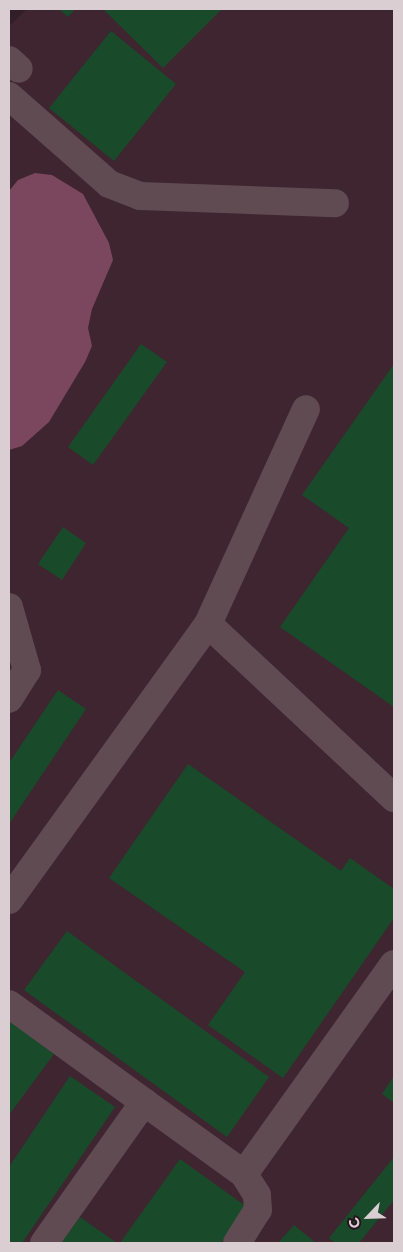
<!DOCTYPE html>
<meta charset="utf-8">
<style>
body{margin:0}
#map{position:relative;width:403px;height:1252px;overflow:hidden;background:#311e26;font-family:Montserrat,sans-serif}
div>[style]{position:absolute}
.built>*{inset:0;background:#3e252f}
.forest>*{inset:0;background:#7b475e}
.building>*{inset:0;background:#194b2b}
.minor>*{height:28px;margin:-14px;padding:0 14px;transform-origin:14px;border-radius:14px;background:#604b53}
span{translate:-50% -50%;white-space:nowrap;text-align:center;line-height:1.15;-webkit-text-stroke:4px #27151d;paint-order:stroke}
.frame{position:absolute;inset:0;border:10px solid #dbced3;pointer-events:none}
.north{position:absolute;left:343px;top:1192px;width:50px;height:50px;-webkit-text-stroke:4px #27151d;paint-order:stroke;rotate:246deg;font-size:14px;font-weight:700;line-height:20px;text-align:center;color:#dbced3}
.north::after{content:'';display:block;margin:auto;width:18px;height:22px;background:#dbced3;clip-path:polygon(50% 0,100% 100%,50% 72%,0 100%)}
</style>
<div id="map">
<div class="built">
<i style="clip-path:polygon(27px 9px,394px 9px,394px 1243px,9px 1243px,9px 26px)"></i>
</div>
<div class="forest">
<i style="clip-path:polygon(35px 173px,52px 175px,83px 194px,109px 243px,113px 260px,92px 309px,88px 328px,92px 346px,85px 362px,49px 422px,22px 446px,9px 450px,9px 191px,18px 180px)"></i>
</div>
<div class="building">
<i style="clip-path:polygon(59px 9px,75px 9px,68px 17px)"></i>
<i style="clip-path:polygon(103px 9px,222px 9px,163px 68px)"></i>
<i style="clip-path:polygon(111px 31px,176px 84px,114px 161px,49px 108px)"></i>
<i style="clip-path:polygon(141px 344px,167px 362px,93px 465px,68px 447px)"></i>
<i style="clip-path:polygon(394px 364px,394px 707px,280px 627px,349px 528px,302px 495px)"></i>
<i style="clip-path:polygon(63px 527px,86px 543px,62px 580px,38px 564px)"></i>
<i style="clip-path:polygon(58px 690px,86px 709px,9px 824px,9px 763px)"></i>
<i style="clip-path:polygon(188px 764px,341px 871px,350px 858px,394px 889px,394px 918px,283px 1078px,208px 1025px,245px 972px,109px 878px)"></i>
<i style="clip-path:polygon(67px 931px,269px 1077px,227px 1137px,24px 990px)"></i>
<i style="clip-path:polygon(9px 1020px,54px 1054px,9px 1115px)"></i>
<i style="clip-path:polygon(70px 1076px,115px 1107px,22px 1243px,9px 1243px,9px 1167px)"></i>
<i style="clip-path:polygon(394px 1076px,394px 1103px,382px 1094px)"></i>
<i style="clip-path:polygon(394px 1157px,394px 1200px,359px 1243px,335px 1243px,329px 1238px)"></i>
<i style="clip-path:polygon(180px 1159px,247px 1207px,221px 1243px,120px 1243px)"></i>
<i style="clip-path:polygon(80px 1217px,117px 1243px,61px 1243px)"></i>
<i style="clip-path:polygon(294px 1225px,316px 1243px,278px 1243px)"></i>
</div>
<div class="minor">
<i style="left:9px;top:60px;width:13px;rotate:42deg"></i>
<i style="left:9px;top:96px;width:133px;rotate:41.3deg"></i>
<i style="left:109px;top:184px;width:33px;rotate:21deg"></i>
<i style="left:140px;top:196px;width:195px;rotate:2.1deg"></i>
<i style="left:9px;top:607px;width:66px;rotate:74.1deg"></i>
<i style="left:27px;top:670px;width:34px;rotate:122deg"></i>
<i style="left:208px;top:624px;width:255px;rotate:43.1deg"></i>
<i style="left:9px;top:900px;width:340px;rotate:-54.2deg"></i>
<i style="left:208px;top:624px;width:236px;rotate:-65.5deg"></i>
<i style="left:9px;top:1004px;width:167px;rotate:36deg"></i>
<i style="left:144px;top:1102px;width:173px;rotate:125.3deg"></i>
<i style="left:144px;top:1102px;width:123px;rotate:35.8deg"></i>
<i style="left:244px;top:1174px;width:258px;rotate:-54.5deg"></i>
<i style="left:237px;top:1243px;width:39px;rotate:-58deg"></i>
<i style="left:258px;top:1210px;width:15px;rotate:-94deg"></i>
<i style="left:257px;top:1195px;width:25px;rotate:-122deg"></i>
</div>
<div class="frame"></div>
<div class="north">С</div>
</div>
